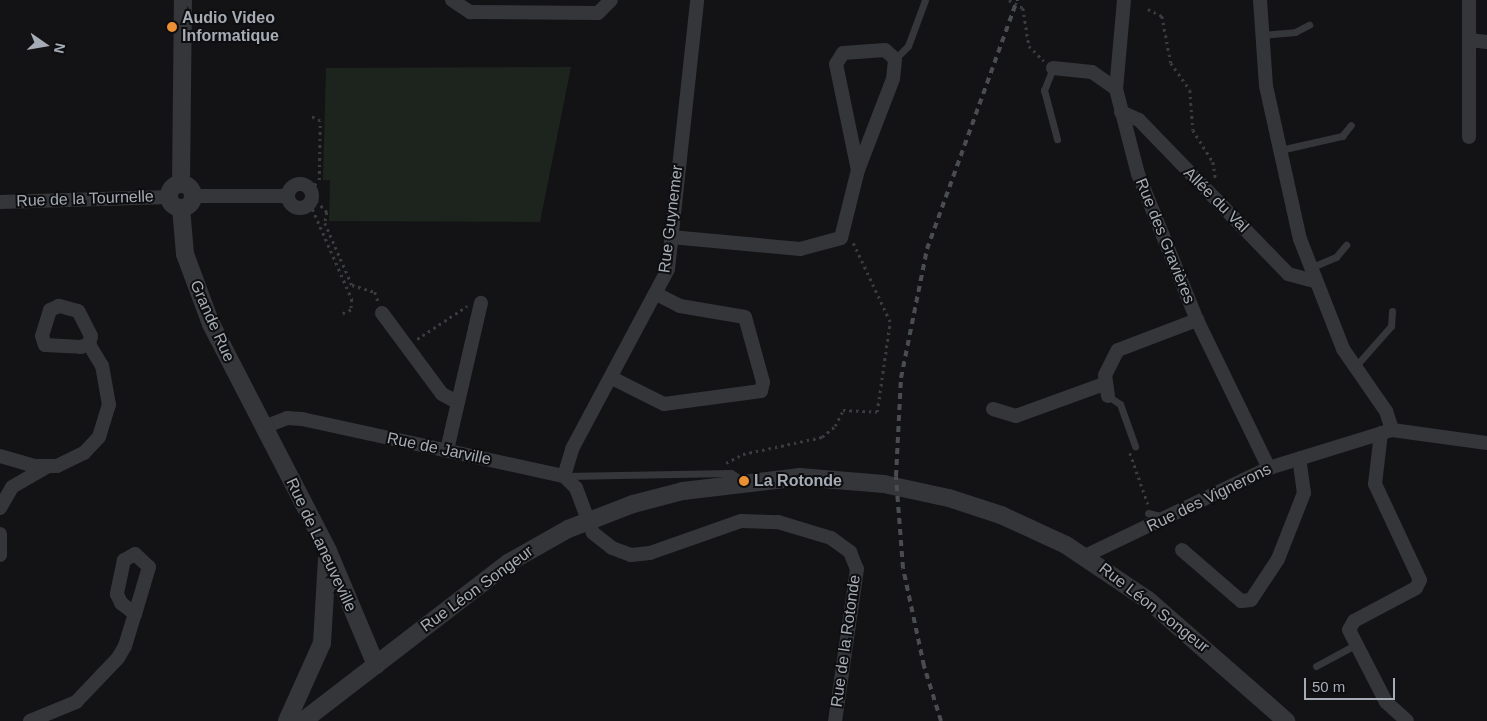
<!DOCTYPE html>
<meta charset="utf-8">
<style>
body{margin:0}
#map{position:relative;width:1487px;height:721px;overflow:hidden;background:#131315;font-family:Arial,sans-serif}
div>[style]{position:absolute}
.green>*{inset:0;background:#1d241d}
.path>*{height:2.5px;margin-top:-1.25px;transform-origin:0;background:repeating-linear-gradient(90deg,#3a3d40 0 2.5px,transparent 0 6.5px)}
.service>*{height:7px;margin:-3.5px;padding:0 3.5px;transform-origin:3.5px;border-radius:3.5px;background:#34363a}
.minor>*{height:14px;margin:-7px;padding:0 7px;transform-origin:7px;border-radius:7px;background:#34363a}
.minor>.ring{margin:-7px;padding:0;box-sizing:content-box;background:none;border:14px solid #34363a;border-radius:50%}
.tertiary>*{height:18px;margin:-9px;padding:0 9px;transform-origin:9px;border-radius:9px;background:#34363a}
.tertiary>.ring{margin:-9px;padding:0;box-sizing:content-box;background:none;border:18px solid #34363a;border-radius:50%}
.rail>*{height:4px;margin-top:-2px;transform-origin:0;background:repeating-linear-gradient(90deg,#494c50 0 6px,transparent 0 11px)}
.dots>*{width:14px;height:14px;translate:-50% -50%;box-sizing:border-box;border:2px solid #0e0e10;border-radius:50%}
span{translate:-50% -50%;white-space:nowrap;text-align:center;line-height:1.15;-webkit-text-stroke:4px #0e0e10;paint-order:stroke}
.poi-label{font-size:16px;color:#a5acb5;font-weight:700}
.left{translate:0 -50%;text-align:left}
.street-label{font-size:16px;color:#a5acb5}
.north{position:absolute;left:20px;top:20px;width:50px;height:50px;-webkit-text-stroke:4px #0e0e10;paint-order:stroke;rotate:103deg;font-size:14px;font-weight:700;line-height:20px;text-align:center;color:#a5acb5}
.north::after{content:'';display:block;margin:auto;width:18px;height:22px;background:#a5acb5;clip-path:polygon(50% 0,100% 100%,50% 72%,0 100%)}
.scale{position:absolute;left:1304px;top:678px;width:91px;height:22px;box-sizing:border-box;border:2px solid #a5acb5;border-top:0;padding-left:6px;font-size:15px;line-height:18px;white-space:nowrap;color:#a5acb5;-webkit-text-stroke:4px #0e0e10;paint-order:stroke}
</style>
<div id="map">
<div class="green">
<i style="clip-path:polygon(571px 67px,540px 222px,329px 221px,330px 180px,323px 180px,326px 68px)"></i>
</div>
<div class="path">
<i style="left:1009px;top:0;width:16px;rotate:30deg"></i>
<i style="left:1023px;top:8px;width:38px;rotate:81deg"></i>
<i style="left:1029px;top:46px;width:21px;rotate:45deg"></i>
<i style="left:1148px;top:9px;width:16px;rotate:27deg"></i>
<i style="left:1162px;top:16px;width:48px;rotate:79.2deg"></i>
<i style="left:1171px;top:63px;width:33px;rotate:55deg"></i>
<i style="left:1190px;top:90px;width:40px;rotate:85.7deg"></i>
<i style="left:1193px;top:130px;width:38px;rotate:58deg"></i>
<i style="left:1213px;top:162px;width:19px;rotate:81deg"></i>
<i style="left:310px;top:190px;width:13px;rotate:-48deg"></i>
<i style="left:319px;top:180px;width:59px;rotate:-89deg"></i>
<i style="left:320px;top:121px;width:11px;rotate:-153deg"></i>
<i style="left:312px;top:196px;width:22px;rotate:47deg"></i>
<i style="left:327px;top:212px;width:11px;rotate:100deg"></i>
<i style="left:325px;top:223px;width:68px;rotate:66.5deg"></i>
<i style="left:352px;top:285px;width:24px;rotate:17deg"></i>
<i style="left:375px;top:292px;width:9px;rotate:72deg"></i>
<i style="left:310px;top:203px;width:105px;rotate:66.4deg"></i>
<i style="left:352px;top:299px;width:11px;rotate:95deg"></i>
<i style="left:351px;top:310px;width:10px;rotate:156deg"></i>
<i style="left:417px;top:339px;width:60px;rotate:-33.4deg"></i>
<i style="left:1130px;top:453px;width:54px;rotate:70.6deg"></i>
<i style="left:726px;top:463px;width:19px;rotate:-28deg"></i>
<i style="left:743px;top:454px;width:81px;rotate:-12.1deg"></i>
<i style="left:822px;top:437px;width:17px;rotate:-40deg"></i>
<i style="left:835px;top:426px;width:18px;rotate:-63deg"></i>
<i style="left:843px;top:410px;width:34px;rotate:3deg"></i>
<i style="left:877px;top:412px;width:91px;rotate:-81.8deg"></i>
<i style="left:890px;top:322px;width:89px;rotate:-115.1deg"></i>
</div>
<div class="service">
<i style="left:1262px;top:35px;width:33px;rotate:-5deg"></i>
<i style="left:1295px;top:32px;width:16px;rotate:-27deg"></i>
<i style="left:895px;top:59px;width:18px;rotate:-45deg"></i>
<i style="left:908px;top:46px;width:49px;rotate:-69.7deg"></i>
<i style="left:1053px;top:68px;width:24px;rotate:112deg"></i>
<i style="left:1044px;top:90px;width:51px;rotate:75.1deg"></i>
<i style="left:1280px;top:150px;width:64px;rotate:-12.7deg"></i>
<i style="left:1342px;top:136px;width:14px;rotate:-51deg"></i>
<i style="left:1310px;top:268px;width:28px;rotate:-23deg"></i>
<i style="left:1336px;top:257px;width:16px;rotate:-50deg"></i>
<i style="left:1354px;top:368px;width:56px;rotate:-48.6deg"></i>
<i style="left:1391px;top:326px;width:15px;rotate:-86deg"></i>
<i style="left:1108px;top:396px;width:14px;rotate:34deg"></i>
<i style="left:1120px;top:404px;width:45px;rotate:70.3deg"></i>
<i style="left:564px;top:476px;width:167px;rotate:-1deg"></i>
<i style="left:731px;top:473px;width:15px;rotate:32deg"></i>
<i style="left:1148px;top:513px;width:17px;rotate:13deg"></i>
<i style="left:1316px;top:666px;width:44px;rotate:-28.3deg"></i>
</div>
<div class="minor">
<i style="left:452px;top:0;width:22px;rotate:34deg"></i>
<i style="left:470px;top:12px;width:128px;rotate:0.4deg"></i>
<i style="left:598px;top:13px;width:18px;rotate:-45deg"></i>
<i style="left:1124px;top:0;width:89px;rotate:95.1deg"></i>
<i style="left:1116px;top:89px;width:88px;rotate:75.5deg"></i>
<i style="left:1138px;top:174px;width:157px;rotate:68deg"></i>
<i style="left:1197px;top:320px;width:165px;rotate:64.1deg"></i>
<i style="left:1260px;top:0;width:86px;rotate:86deg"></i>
<i style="left:1266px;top:86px;width:157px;rotate:77.5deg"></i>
<i style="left:1300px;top:239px;width:118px;rotate:68.6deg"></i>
<i style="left:1343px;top:349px;width:75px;rotate:55.3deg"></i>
<i style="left:1386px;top:411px;width:20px;rotate:72deg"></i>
<i style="left:1469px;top:0;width:137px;rotate:90deg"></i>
<i style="left:1470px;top:40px;width:17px;rotate:7deg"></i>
<i style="left:1053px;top:68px;width:39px;rotate:6deg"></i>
<i style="left:1092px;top:72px;width:29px;rotate:35deg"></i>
<i style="left:1121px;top:112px;width:20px;rotate:24deg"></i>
<i style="left:1139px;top:120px;width:214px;rotate:45.9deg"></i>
<i style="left:1288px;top:274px;width:27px;rotate:15deg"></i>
<i class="ring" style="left:288px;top:184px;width:10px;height:10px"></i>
<i style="left:193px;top:196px;width:94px"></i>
<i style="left:0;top:202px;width:169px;rotate:-1.7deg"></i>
<i style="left:671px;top:237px;width:130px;rotate:5.3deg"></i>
<i style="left:800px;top:249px;width:42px;rotate:-15deg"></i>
<i style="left:841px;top:238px;width:70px;rotate:-76deg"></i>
<i style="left:858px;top:170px;width:97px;rotate:-69deg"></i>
<i style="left:893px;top:79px;width:20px;rotate:-84deg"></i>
<i style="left:895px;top:59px;width:13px;rotate:-138deg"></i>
<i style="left:885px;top:50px;width:42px;rotate:175.9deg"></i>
<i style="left:843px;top:53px;width:13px;rotate:122deg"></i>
<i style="left:836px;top:64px;width:108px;rotate:78.3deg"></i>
<i style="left:382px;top:313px;width:101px;rotate:53.5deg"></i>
<i style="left:442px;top:394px;width:17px;rotate:28deg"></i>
<i style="left:612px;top:378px;width:58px;rotate:26.6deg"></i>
<i style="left:664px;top:404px;width:98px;rotate:-7.6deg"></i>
<i style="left:761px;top:391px;width:9px;rotate:-77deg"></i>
<i style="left:763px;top:382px;width:67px;rotate:-105.5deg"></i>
<i style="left:745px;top:317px;width:66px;rotate:-170.4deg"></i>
<i style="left:680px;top:306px;width:27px;rotate:-153deg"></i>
<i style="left:1108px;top:396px;width:21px;rotate:-98deg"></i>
<i style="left:1105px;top:375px;width:28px;rotate:-63deg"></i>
<i style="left:1118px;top:350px;width:85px;rotate:-20.8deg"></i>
<i style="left:993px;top:409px;width:24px;rotate:17deg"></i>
<i style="left:1016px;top:416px;width:94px;rotate:-20deg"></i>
<i style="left:264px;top:427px;width:25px;rotate:-21deg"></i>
<i style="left:287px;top:418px;width:15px;rotate:4deg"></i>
<i style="left:302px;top:419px;width:268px;rotate:12.3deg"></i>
<i style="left:564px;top:476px;width:17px;rotate:45deg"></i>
<i style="left:576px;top:488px;width:48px;rotate:69.3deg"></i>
<i style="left:593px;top:533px;width:24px;rotate:38deg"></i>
<i style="left:612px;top:548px;width:20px;rotate:20deg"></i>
<i style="left:631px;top:555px;width:19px;rotate:-6deg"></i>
<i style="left:650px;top:553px;width:96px;rotate:-19.4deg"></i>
<i style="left:741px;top:521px;width:37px;rotate:2deg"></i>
<i style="left:778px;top:522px;width:55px;rotate:16.8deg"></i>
<i style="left:831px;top:538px;width:24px;rotate:36deg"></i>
<i style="left:850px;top:552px;width:18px;rotate:68deg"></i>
<i style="left:857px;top:569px;width:154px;rotate:98.2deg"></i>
<i style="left:1381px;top:433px;width:51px;rotate:96.7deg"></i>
<i style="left:1375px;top:484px;width:106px;rotate:64.9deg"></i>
<i style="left:1420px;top:580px;width:9px;rotate:117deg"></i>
<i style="left:1416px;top:588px;width:70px;rotate:152deg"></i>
<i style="left:1354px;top:621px;width:10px;rotate:119deg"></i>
<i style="left:1349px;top:630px;width:81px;rotate:62.8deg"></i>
<i style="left:1386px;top:702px;width:28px;rotate:42deg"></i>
<i style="left:447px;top:450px;width:151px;rotate:-77deg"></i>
<i style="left:0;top:456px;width:37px;rotate:16deg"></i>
<i style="left:36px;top:466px;width:21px"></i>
<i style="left:57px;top:466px;width:30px;rotate:-26deg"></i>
<i style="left:84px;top:453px;width:22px;rotate:-47deg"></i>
<i style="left:99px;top:437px;width:34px;rotate:-73deg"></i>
<i style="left:109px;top:405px;width:40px;rotate:-100deg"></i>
<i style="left:102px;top:366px;width:26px;rotate:-121deg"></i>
<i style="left:89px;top:344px;width:8px;rotate:-76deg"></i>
<i style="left:91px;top:336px;width:28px;rotate:-117deg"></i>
<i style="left:78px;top:311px;width:20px;rotate:-165deg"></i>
<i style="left:59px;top:306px;width:10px;rotate:156deg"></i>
<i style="left:50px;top:310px;width:27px;rotate:107deg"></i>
<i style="left:42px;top:336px;width:9px;rotate:72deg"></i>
<i style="left:45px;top:345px;width:36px;rotate:3deg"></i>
<i style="left:81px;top:347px;width:9px;rotate:-21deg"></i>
<i style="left:564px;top:476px;width:28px;rotate:-73deg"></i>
<i style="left:572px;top:449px;width:204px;rotate:-61.9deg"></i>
<i style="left:668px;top:269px;width:271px;rotate:-83.8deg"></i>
<i style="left:0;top:508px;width:24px;rotate:-60deg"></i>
<i style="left:12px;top:487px;width:39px;rotate:-30deg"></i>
<i style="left:0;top:534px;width:21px;rotate:90deg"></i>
<i style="left:1182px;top:550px;width:78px;rotate:40.8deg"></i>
<i style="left:1241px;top:601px;width:10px;rotate:-6deg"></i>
<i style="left:1251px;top:600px;width:49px;rotate:-56.6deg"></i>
<i style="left:1278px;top:559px;width:71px;rotate:-68.5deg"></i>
<i style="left:1304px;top:493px;width:35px;rotate:-98deg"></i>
<i style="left:1085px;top:556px;width:204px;rotate:-25.6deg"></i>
<i style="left:1269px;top:468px;width:129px;rotate:-17.2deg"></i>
<i style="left:1392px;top:430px;width:96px;rotate:7.8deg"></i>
<i style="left:30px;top:721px;width:50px;rotate:-22.4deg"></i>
<i style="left:76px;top:702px;width:61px;rotate:-46.3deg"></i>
<i style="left:118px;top:658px;width:14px;rotate:-60deg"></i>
<i style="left:125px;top:646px;width:34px;rotate:-73deg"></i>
<i style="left:135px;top:614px;width:49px;rotate:-73.4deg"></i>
<i style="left:149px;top:567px;width:19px;rotate:-137deg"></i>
<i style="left:135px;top:554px;width:13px;rotate:151deg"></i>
<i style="left:124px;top:560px;width:35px;rotate:102deg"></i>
<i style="left:117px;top:594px;width:10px;rotate:66deg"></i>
<i style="left:121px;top:603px;width:18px;rotate:38deg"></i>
</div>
<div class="tertiary">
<i style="left:181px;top:184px;width:184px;rotate:-89.4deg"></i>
<i class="ring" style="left:169px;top:184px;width:6px;height:6px"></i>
<i style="left:181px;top:208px;width:46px;rotate:85deg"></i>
<i style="left:185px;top:254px;width:75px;rotate:69.6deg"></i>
<i style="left:211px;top:324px;width:255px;rotate:62.7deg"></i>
<i style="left:328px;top:551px;width:124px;rotate:67.2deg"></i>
<i style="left:287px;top:721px;width:85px;rotate:-65.8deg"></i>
<i style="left:322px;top:643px;width:84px;rotate:-86.6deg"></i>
<i style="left:303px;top:721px;width:259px;rotate:-37.6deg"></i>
<i style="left:508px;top:563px;width:69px;rotate:-29.5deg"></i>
<i style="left:568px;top:529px;width:70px;rotate:-21deg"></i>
<i style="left:633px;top:504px;width:52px;rotate:-14.6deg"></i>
<i style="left:683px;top:491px;width:118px;rotate:-6.8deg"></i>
<i style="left:800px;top:477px;width:84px;rotate:4.8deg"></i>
<i style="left:884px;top:484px;width:66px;rotate:12.2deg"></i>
<i style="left:949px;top:498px;width:55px;rotate:18.1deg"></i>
<i style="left:1001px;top:515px;width:72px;rotate:24.8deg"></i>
<i style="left:1066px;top:545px;width:99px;rotate:33.9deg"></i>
<i style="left:1148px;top:600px;width:184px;rotate:41.2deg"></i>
</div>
<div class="rail">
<i style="left:941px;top:721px;width:58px;rotate:-107.2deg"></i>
<i style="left:924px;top:666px;width:100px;rotate:-102.1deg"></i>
<i style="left:903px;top:568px;width:92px;rotate:-94.4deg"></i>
<i style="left:896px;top:476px;width:98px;rotate:-87.1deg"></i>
<i style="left:901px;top:378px;width:132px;rotate:-78.6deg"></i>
<i style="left:927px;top:249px;width:265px;rotate:-70.1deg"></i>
</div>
<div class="dots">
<i style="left:172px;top:27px;background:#ed8f33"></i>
<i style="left:744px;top:481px;background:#ed8f33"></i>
</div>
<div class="poi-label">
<span class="left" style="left:182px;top:27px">Audio Video<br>Informatique</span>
<span class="left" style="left:754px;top:481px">La Rotonde</span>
</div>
<div class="street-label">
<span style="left:85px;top:199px;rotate:-2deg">Rue de la Tournelle</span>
<span style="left:1216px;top:200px;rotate:45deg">Allée du Val</span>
<span style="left:671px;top:219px;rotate:-83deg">Rue Guynemer</span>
<span style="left:1165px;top:241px;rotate:68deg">Rue des Gravières</span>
<span style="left:212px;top:321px;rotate:66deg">Grande Rue</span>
<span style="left:439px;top:449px;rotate:12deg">Rue de Jarville</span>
<span style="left:1209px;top:498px;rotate:-26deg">Rue des Vignerons</span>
<span style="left:321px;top:545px;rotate:65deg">Rue de Laneuveville</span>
<span style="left:477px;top:589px;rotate:-36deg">Rue Léon Songeur</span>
<span style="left:1154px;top:608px;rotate:38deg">Rue Léon Songeur</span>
<span style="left:846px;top:641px;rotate:-82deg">Rue de la Rotonde</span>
</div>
<div class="north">N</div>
<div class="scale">50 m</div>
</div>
